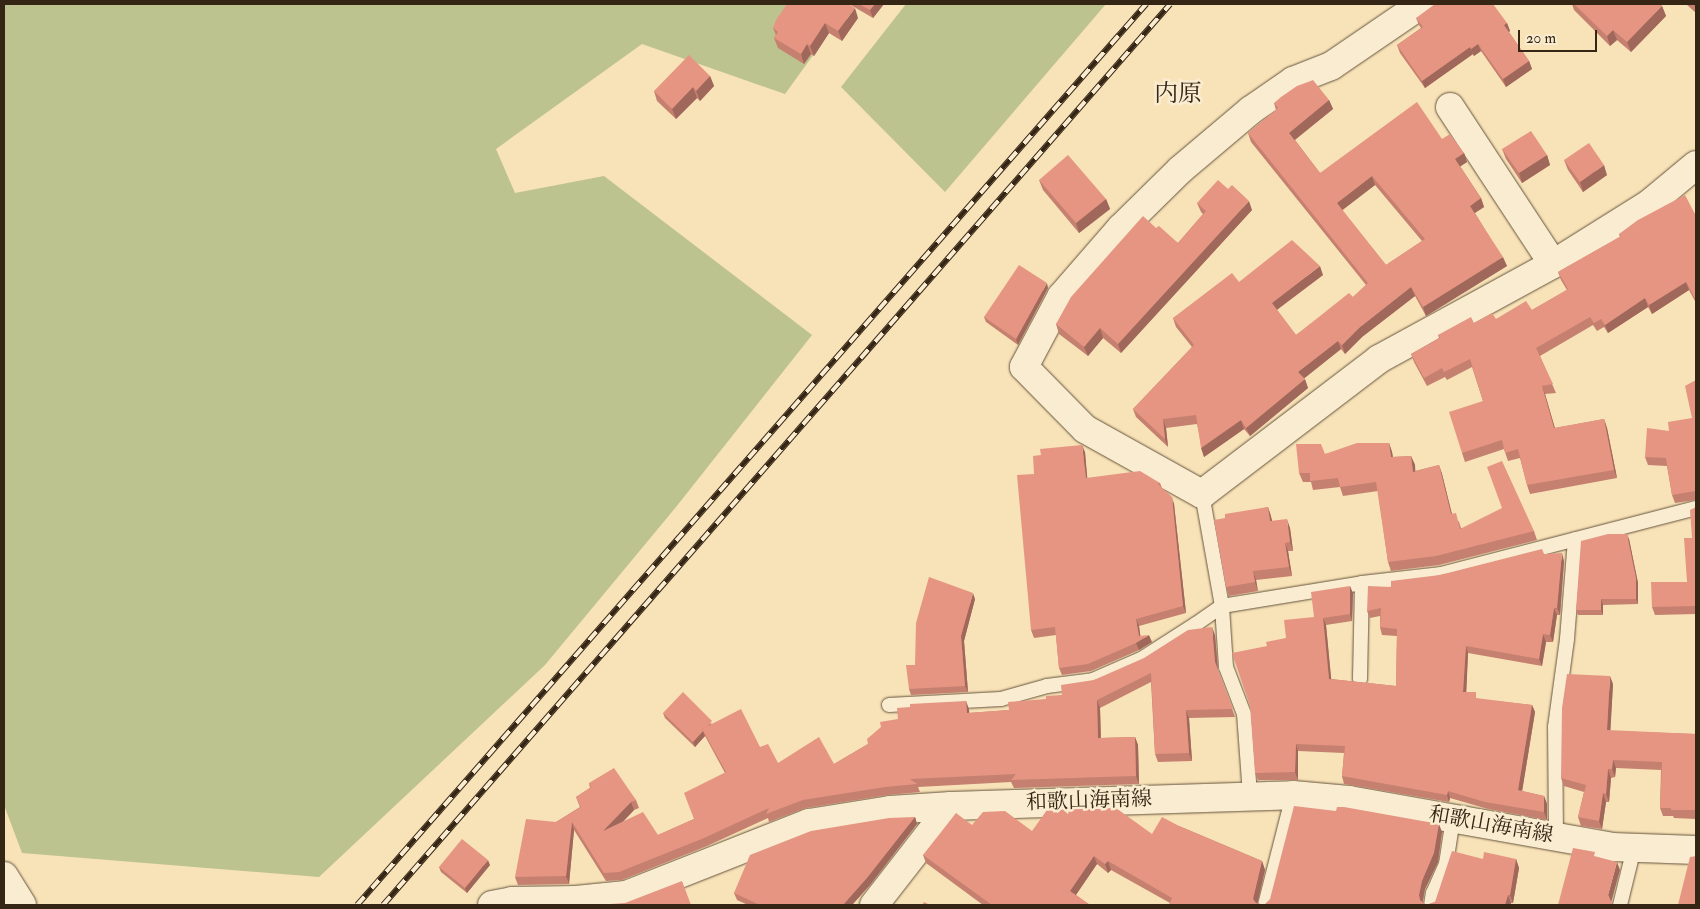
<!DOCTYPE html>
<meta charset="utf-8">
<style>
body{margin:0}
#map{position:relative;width:1700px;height:909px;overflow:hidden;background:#f8e2b7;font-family:"IM FELL Double Pica","Noto Serif JP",serif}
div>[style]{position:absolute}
.green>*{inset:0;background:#bdc38e}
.roads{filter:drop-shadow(0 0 1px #65543e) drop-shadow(0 0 1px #65543e)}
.service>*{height:14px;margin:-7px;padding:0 7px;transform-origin:7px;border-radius:7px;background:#faecd0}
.minor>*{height:28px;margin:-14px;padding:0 14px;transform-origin:14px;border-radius:14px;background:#faecd0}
.secondary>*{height:28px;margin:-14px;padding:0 14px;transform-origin:14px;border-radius:14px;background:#faecd0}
.rail>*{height:5.5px;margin-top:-2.75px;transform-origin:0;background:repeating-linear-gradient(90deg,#faecd0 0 11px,#342515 0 22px);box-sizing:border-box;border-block:1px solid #342515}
.wall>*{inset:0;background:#c58070}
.shaded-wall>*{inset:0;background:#a0685b}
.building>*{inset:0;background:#e59582}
span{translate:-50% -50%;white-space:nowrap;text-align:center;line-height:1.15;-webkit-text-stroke:5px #faecd0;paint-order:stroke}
.street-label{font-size:21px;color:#342515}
.quarter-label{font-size:24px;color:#342515}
.frame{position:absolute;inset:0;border:5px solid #342515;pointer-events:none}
.scale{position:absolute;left:1518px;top:30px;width:79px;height:22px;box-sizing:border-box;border:2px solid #342515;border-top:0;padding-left:6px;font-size:15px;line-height:18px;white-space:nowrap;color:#342515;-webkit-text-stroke:4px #faecd0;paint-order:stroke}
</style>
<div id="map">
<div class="green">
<i style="clip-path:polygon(4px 4px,850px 4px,785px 94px,642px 44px,496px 149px,515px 193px,604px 176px,812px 335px,676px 507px,545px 665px,319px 877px,22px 853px,4px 805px)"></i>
<i style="clip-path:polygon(906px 4px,1106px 4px,945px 192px,841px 87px)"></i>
</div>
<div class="roads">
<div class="service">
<i style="left:1360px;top:679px;width:96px;rotate:-88.8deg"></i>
<i style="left:889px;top:705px;width:112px;rotate:-3.1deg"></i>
<i style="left:1001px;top:699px;width:48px;rotate:-15.8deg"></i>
<i style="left:1047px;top:686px;width:46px;rotate:-7.4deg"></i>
<i style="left:1093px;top:680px;width:55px;rotate:-23.7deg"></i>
<i style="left:1143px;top:658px;width:63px;rotate:-32.7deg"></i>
<i style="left:1196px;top:624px;width:32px;rotate:-35deg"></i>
<i style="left:1222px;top:606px;width:114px;rotate:-100.1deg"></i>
<i style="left:1250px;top:795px;width:81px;rotate:-94.2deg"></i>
<i style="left:1244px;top:714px;width:50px;rotate:-111deg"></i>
<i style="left:1226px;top:667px;width:61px;rotate:-93.8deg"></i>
<i style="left:1222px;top:606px;width:142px;rotate:-9.3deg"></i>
<i style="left:1362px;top:583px;width:80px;rotate:-6.5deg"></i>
<i style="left:1441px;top:574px;width:263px;rotate:-14.5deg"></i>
<i style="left:1556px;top:837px;width:110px;rotate:-90.5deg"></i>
<i style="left:1555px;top:727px;width:89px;rotate:-82.2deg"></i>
<i style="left:1567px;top:639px;width:100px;rotate:-85.4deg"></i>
<i style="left:1265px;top:905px;width:114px;rotate:-75.7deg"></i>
<i style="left:1431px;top:905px;width:12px;rotate:-81deg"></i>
<i style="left:1433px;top:893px;width:32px;rotate:-66deg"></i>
<i style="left:1446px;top:864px;width:47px;rotate:-81.3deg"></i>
<i style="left:1620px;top:905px;width:59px;rotate:-76.2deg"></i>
</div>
<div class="minor">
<i style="left:1422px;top:4px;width:110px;rotate:145.7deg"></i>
<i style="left:1331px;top:66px;width:41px;rotate:158.5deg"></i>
<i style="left:1293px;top:81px;width:51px;rotate:145.4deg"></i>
<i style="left:1251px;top:110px;width:93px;rotate:139.8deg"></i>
<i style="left:1180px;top:170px;width:83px;rotate:135.5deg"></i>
<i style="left:1121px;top:228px;width:91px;rotate:131deg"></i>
<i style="left:1061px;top:297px;width:79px;rotate:117.9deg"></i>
<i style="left:1024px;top:367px;width:87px;rotate:45.5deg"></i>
<i style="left:1085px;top:429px;width:134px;rotate:29.1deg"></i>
<i style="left:1202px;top:494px;width:223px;rotate:-37.3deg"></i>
<i style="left:1379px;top:359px;width:198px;rotate:-28.6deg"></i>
<i style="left:1553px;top:264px;width:113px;rotate:-32deg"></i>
<i style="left:1649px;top:204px;width:61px;rotate:-39.7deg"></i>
<i style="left:1450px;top:107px;width:188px;rotate:56.7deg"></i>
<i style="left:4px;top:876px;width:34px;rotate:58deg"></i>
<i style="left:874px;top:905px;width:125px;rotate:-52.1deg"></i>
</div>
<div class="secondary">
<i style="left:492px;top:905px;width:20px;rotate:-11deg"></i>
<i style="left:512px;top:901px;width:64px;rotate:-0.9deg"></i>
<i style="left:576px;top:900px;width:50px;rotate:-5.7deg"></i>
<i style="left:626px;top:895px;width:197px;rotate:-21.5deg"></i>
<i style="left:809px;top:823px;width:82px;rotate:-9.1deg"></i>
<i style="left:890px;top:810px;width:61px;rotate:-3.8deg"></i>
<i style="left:951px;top:806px;width:342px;rotate:-1.8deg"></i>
<i style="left:1293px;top:795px;width:56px;rotate:5.1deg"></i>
<i style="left:1349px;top:800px;width:267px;rotate:10.1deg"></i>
<i style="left:1612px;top:847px;width:84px;rotate:2deg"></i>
</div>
</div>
<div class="rail">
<i style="left:357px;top:905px;width:1198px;rotate:-48.79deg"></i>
<i style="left:383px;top:905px;width:1196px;rotate:-48.86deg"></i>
</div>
<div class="wall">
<i style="clip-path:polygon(849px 4px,884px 4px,873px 18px)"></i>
<i style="clip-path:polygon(1572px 4px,1660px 4px,1662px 6px,1666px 16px,1631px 52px,1617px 40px,1610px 46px,1574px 10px)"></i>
<i style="clip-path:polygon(1686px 4px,1696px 4px,1696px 13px)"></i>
<i style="clip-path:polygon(858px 18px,842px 41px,829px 33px,814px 56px,811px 54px,804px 64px,778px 48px,774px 38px,776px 35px,773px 28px)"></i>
<i style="clip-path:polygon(1416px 18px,1507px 23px,1510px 31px,1509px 32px,1529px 61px,1532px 69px,1506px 87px,1481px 51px,1474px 56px,1473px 54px,1425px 88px,1400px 53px,1397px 45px,1421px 28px,1419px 25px)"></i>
<i style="clip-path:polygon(710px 76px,714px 86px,700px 101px,697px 98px,676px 119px,657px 101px,654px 91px)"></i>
<i style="clip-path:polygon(evenodd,1329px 100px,1333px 109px,1295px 140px,1320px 173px,1442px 139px,1464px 153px,1467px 162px,1460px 166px,1481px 198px,1484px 207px,1475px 213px,1507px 266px,1426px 316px,1415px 296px,1362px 337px,1345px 354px,1341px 349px,1304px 378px,1308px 388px,1250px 436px,1244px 429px,1204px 457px,1197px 424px,1166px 428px,1168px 447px,1136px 417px,1133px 409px,1192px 347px,1176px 327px,1173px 318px,1239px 282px,1323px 275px,1277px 310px,1296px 335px,1353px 297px,1366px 285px,1251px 142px,1248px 133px,1276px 110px,1274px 103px,1329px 100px,1375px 185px,1422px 241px,1386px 265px,1342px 210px,1375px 185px)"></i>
<i style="clip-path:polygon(1502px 149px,1547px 155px,1550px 165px,1522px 183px,1506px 159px)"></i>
<i style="clip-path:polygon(1564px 160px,1607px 175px,1583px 192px,1568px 170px)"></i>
<i style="clip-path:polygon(1039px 180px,1106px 199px,1110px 209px,1079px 233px,1043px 190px)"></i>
<i style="clip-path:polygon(1197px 203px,1252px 210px,1121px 353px,1103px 338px,1088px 356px,1059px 334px,1056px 324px,1156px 228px,1178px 243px,1203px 214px,1201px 212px)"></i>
<i style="clip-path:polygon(1696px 216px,1696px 303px,1689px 290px,1652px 314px,1648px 307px,1608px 333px,1604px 327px,1597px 331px,1593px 325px,1540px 356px,1556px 393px,1545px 394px,1555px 428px,1604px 419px,1607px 428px,1617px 478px,1530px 494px,1527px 485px,1520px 458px,1508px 461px,1504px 449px,1465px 462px,1462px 453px,1483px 401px,1472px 367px,1447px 380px,1445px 377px,1427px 386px,1414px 362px,1411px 354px,1439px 338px,1438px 335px,1474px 323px,1496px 319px,1532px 310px,1567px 290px,1561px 280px,1558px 272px,1620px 237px,1619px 234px)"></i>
<i style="clip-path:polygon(1048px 288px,1018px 345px,986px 322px,984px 317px)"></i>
<i style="clip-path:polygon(1696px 380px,1696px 500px,1675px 503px,1672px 495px,1667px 466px,1648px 465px,1645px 457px,1669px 431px,1692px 418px)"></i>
<i style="clip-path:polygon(1389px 443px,1392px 452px,1393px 457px,1411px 456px,1415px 465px,1415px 471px,1439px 465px,1442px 474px,1452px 514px,1459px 522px,1461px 528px,1534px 531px,1537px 540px,1439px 565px,1391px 571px,1388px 562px,1378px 491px,1343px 496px,1340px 487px,1313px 490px,1311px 482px,1303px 482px,1299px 473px,1325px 454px)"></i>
<i style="clip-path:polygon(1085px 452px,1087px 478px,1160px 483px,1162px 488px,1174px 504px,1186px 613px,1139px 626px,1140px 636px,1152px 642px,1139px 650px,1091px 671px,1062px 675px,1059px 668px,1056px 635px,1034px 638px,1031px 630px)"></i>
<i style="clip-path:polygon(1268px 507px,1272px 521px,1290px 528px,1293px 551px,1288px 551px,1292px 576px,1256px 580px,1258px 591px,1229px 596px,1226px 587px,1225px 518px)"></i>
<i style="clip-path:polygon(1696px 507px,1696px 614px,1655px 615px,1652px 607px,1687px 582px,1692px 538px)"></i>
<i style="clip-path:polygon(1629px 539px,1638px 583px,1638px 604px,1603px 605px,1603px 615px,1578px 615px,1576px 610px)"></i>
<i style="clip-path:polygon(1544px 554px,1564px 561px,1560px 615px,1557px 615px,1553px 642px,1546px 642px,1542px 666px,1468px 653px,1466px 692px,1478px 699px,1532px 705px,1535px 712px,1522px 791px,1544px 796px,1547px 804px,1547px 820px,1488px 809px,1450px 798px,1449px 802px,1344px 784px,1342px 776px,1344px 753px,1298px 751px,1298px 780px,1258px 780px,1255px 773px,1267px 646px,1286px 638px,1314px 617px,1353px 593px,1352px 621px,1326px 625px,1331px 679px,1396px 686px,1397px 636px,1382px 635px,1380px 627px,1380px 616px,1370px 618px,1367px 611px,1391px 587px,1440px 575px)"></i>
<i style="clip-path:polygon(975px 599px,964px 641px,968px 692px,911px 695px,909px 689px,915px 665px)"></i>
<i style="clip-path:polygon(1215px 635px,1218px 670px,1235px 717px,1189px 718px,1192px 761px,1158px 762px,1155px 754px,1151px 682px,1100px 708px,1101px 738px,1135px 737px,1138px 745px,1139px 784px,1014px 788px,1011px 782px,918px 787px,920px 792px,888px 795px,806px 808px,769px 822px,768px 818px,707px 846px,622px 880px,606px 881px,574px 830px,569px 884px,518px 885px,515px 877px,556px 822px,580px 807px,576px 797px,590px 788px,589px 783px,636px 800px,639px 808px,634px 810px,623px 822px,658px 835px,694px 819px,725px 773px,705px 736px,695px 747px,665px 718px,663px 713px,713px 724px,760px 747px,778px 763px,834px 764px,868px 744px,898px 719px,966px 701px,969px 713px,1009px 710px,1046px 699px,1062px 695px,1094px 680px)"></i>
<i style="clip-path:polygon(1613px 684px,1610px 731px,1696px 734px,1696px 819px,1674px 818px,1673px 816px,1663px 816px,1660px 808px,1661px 770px,1616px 768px,1615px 777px,1611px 778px,1609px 802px,1606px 802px,1602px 829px,1581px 826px,1578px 817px,1584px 792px,1564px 786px,1561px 778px)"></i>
<i style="clip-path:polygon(915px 817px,917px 824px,870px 885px,852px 905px,748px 905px,737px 900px,734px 893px)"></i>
<i style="clip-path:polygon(972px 825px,1032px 831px,1152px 834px,1179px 826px,1262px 861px,1265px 870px,1257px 903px,1264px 905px,1442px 832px,1438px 862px,1425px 889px,1423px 902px,1426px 905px,1435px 902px,1483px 859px,1516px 859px,1519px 868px,1513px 903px,1511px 903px,1510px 905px,1169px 905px,1170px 903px,1111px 870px,1108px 873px,1097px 864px,1076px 895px,1090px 905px,983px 905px,926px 863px,923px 855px)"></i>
<i style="clip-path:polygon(490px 865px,467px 893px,441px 872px,439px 867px)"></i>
</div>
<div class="shaded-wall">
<i style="clip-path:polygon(875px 4px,884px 4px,873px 18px,870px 10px)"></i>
<i style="clip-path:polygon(1662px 6px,1666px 16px,1631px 52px,1627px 42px)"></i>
<i style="clip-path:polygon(855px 8px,858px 18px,842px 41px,838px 31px)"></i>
<i style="clip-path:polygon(825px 23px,829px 33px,814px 56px,810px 46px)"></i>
<i style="clip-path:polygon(1507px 23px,1510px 31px,1507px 33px,1504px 25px)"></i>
<i style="clip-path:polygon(1613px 30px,1617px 40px,1610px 46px,1607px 36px)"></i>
<i style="clip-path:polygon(807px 44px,811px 54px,804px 64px,801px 54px)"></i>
<i style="clip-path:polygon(1478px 44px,1481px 51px,1474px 56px,1471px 49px)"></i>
<i style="clip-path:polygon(1470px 47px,1473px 54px,1425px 88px,1422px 81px)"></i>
<i style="clip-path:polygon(1529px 61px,1532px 69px,1506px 87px,1503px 79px)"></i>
<i style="clip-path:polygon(710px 76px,714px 86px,700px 101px,696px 91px)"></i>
<i style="clip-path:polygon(693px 87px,697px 98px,676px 119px,672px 109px)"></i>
<i style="clip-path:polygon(1329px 100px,1333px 109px,1292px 142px,1289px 133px)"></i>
<i style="clip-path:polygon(1464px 153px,1467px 162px,1458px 168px,1455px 159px)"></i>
<i style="clip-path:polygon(1547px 155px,1550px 165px,1522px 183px,1519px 173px)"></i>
<i style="clip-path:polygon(1604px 165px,1607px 175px,1583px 192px,1580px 182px)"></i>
<i style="clip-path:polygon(1372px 176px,1375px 185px,1340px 212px,1337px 203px)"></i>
<i style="clip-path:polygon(1481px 198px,1484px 207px,1473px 214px,1470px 206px)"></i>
<i style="clip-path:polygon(1106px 199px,1110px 209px,1079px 233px,1076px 223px)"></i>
<i style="clip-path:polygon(1249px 201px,1252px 210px,1121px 353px,1118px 344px)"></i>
<i style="clip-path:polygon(1503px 257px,1507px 266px,1426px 316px,1423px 307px)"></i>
<i style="clip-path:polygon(1320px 266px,1323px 275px,1275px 311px,1272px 303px)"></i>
<i style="clip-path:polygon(1686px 282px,1689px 290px,1652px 314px,1649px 305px)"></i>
<i style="clip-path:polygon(1047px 283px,1048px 288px,1018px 345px,1016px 339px)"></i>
<i style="clip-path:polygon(1411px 287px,1415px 296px,1362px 337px,1345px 354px,1342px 345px,1359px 328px)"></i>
<i style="clip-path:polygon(1645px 298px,1648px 307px,1608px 333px,1605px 325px)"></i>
<i style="clip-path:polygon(1100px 328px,1103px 338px,1088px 356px,1084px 347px)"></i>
<i style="clip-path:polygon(1338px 341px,1341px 349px,1301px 381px,1298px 372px)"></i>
<i style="clip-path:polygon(1305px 379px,1308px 388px,1250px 436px,1246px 428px)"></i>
<i style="clip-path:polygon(1542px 386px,1545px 394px,1557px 436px,1554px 428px)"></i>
<i style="clip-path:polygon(1163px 419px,1166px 428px,1168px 447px,1165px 439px)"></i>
<i style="clip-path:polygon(1604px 419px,1607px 428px,1617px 478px,1614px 470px)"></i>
<i style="clip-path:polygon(1241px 420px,1244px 429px,1204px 457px,1201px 448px)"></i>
<i style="clip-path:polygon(1389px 443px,1392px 452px,1394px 466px,1391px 457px)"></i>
<i style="clip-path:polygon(1082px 445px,1085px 452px,1088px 486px,1086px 478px)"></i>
<i style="clip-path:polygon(1411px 456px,1415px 465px,1416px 481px,1413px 472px)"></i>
<i style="clip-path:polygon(1439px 465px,1442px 474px,1454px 523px,1451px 514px)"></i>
<i style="clip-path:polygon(1172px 497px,1174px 504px,1186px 613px,1183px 606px)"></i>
<i style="clip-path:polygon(1268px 507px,1271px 516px,1274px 530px,1270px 521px)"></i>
<i style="clip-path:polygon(1287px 519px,1290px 528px,1293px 551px,1290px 542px)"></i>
<i style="clip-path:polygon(1627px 534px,1629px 539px,1638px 583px,1638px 604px,1636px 599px)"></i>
<i style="clip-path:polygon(1285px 543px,1288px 551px,1292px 576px,1289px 567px)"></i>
<i style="clip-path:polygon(1562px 553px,1564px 561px,1560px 615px,1557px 608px)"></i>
<i style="clip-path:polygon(1253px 571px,1256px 580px,1258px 591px,1255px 582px)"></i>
<i style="clip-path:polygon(1350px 586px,1353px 593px,1352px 621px,1350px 614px)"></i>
<i style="clip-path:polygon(973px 593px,975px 599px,964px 641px,968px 692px,965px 686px,961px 636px)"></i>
<i style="clip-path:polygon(1601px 599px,1603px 605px,1603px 615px,1601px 610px)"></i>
<i style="clip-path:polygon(1554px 608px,1557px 615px,1553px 642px,1550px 635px)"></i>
<i style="clip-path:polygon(1323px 618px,1326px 625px,1332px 687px,1329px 679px)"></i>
<i style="clip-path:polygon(1136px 619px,1139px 626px,1141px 640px,1149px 635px,1152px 642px,1139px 650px,1136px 643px,1139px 636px)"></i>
<i style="clip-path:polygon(1212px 627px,1215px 635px,1218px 670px,1215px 662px)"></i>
<i style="clip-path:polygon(1543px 634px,1546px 642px,1542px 666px,1539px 659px)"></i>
<i style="clip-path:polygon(1466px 646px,1468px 653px,1466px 700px,1463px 692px)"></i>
<i style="clip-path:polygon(1610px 676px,1613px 684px,1610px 739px,1607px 730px)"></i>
<i style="clip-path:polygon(1097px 700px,1100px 708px,1101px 746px,1098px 738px)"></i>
<i style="clip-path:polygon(966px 701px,969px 709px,970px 721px,967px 713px)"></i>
<i style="clip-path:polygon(1532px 705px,1535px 712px,1521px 798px,1518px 790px)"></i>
<i style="clip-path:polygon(1186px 710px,1189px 718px,1192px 761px,1189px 753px)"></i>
<i style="clip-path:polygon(703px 731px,705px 736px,695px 747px,693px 742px)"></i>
<i style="clip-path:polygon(1135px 737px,1138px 745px,1139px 784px,1136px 776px)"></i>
<i style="clip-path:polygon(1296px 744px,1298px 751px,1298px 780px,1295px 772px)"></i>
<i style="clip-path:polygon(1613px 760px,1616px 768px,1615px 777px,1612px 769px)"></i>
<i style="clip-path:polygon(1608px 769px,1611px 778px,1609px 802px,1606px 794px)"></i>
<i style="clip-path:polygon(1448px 791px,1450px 798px,1449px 802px,1447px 795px)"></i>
<i style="clip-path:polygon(1603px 793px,1606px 802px,1602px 829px,1599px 821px)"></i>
<i style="clip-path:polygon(1544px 796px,1547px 804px,1547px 820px,1544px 812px)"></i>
<i style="clip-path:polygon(631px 802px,634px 810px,606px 839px,603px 831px)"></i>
<i style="clip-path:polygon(915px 817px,917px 824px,870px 885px,852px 905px,843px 905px)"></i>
<i style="clip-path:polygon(572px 822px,574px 830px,569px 884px,566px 876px)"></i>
<i style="clip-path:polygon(1439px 824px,1442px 832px,1438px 862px,1425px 889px,1422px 904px,1420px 900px,1419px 895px,1422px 881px)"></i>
<i style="clip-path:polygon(1094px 856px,1097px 864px,1073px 899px,1070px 891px)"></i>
<i style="clip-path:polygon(1516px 859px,1519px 868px,1513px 903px,1510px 895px)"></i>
<i style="clip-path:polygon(488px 860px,490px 865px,467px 893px,465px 888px)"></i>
<i style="clip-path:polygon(1108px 861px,1111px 870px,1108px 873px,1105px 864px)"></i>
<i style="clip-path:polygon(1262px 861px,1265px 870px,1257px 905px,1253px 899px)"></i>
<i style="clip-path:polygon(1617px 862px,1620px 870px,1611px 903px,1608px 895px)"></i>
<i style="clip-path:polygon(1508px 895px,1511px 903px,1510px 905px,1505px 905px)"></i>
</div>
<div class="building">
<i style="clip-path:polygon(787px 4px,848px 4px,855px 8px,838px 31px,825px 23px,810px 46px,807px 44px,801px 54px,774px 38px,778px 32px,773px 28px,776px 20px)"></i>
<i style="clip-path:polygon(859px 4px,875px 4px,870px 10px)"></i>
<i style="clip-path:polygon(1435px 4px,1493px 4px,1507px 23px,1504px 25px,1529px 61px,1503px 79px,1478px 44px,1471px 49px,1470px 47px,1422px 81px,1397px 45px,1423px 27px,1416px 18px)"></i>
<i style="clip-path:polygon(1574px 4px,1660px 4px,1662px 6px,1627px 42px,1613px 30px,1607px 36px)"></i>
<i style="clip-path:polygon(689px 55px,710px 76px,696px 91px,693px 87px,672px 109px,654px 91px)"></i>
<i style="clip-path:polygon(evenodd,1313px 80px,1329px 100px,1289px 133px,1320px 173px,1417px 102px,1442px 139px,1450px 134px,1464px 153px,1455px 159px,1481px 198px,1470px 206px,1503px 257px,1423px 307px,1411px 287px,1359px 328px,1342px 345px,1338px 341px,1298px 372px,1305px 379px,1246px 428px,1241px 420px,1201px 448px,1196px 415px,1163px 419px,1165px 439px,1133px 409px,1194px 345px,1173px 318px,1232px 273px,1239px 282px,1292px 240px,1320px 266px,1272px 303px,1296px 335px,1349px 293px,1353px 297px,1368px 283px,1248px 133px,1278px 108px,1274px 103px,1281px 97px,1297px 86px,1313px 80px,1372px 176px,1425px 239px,1386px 265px,1337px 203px,1372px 176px)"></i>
<i style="clip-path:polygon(1531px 131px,1547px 155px,1519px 173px,1502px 149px)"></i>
<i style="clip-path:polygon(1589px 143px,1604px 165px,1580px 182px,1564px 160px)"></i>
<i style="clip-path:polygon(1068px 155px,1106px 199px,1076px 223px,1039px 180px)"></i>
<i style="clip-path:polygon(1218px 180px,1228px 189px,1232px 185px,1249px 201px,1118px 344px,1100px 328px,1084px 347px,1056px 324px,1071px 297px,1143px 216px,1156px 228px,1159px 226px,1178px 243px,1206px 211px,1197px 203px)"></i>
<i style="clip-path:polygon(1685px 195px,1696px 216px,1696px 300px,1686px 282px,1649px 305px,1645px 298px,1605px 325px,1601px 319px,1594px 323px,1590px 317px,1536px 348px,1553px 384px,1542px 386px,1554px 428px,1604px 419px,1614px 470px,1527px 485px,1518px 449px,1505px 453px,1502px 440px,1462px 453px,1449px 412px,1483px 401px,1470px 359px,1444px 372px,1442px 368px,1424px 378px,1411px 354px,1440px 338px,1438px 335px,1471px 317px,1474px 323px,1492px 313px,1496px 319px,1526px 301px,1532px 310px,1568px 289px,1558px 272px,1621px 236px,1619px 234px,1638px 220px)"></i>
<i style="clip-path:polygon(1019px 265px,1047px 283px,1016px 339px,984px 317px)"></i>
<i style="clip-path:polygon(1696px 380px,1696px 493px,1695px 491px,1672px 495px,1666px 458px,1645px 457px,1647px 428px,1669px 431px,1668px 422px,1692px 418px,1685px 386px)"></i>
<i style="clip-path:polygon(1357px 443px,1389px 443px,1391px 457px,1411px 456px,1413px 472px,1439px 465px,1451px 514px,1456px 513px,1460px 529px,1502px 508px,1487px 467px,1502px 461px,1534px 531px,1436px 556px,1388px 562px,1376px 482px,1340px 487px,1338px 478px,1310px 481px,1310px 473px,1299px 473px,1296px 444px,1321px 444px,1325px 454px)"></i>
<i style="clip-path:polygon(1082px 445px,1086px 478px,1140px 471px,1160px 483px,1158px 484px,1172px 497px,1183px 606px,1136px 619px,1139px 636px,1149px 635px,1136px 643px,1088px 664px,1059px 668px,1055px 627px,1031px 630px,1017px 475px,1034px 474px,1033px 456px,1041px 455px,1040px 449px)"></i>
<i style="clip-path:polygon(1268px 507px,1270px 521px,1287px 519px,1290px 542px,1285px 543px,1289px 567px,1253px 571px,1255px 582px,1226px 587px,1214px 520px,1225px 518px,1225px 514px)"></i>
<i style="clip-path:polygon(1696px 507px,1696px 606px,1652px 607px,1651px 582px,1687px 582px,1684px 538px,1692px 538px,1690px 510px)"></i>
<i style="clip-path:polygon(1608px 534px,1627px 534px,1636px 578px,1636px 599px,1601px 599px,1601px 610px,1576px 610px,1581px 541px)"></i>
<i style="clip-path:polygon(1542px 549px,1544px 554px,1562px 553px,1557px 608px,1554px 608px,1550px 635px,1543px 634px,1539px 659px,1466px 646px,1463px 692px,1476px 692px,1476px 698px,1532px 705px,1518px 790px,1544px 796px,1544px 812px,1485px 802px,1448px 791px,1447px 795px,1342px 776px,1345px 746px,1296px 744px,1295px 772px,1255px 773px,1250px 706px,1232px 653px,1267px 646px,1266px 642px,1286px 638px,1284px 620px,1314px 617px,1311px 592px,1350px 586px,1350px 614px,1323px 618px,1329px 679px,1396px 686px,1397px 629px,1380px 627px,1381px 608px,1367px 611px,1368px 586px,1391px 587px,1391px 581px,1440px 575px)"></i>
<i style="clip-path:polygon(929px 577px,973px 593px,961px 636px,965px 686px,909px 689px,906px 665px,915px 665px,916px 623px)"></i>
<i style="clip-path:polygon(1212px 627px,1215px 662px,1233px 709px,1186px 710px,1189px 753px,1155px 754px,1151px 673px,1097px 700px,1098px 738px,1135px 737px,1136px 776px,1011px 780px,1016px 774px,910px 779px,917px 784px,885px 787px,803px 800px,766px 814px,769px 808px,704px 838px,619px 872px,604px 873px,572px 822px,566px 876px,515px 877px,526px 819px,556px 822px,581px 807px,576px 797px,591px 787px,589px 783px,614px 768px,636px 800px,631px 802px,603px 831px,643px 812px,658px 835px,694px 819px,684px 793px,726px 772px,702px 729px,741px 709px,760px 747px,768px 744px,778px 763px,819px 737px,834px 764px,868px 744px,867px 739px,881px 727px,880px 722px,898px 719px,897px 708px,910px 707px,910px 704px,966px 701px,967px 713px,1009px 710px,1008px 702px,1046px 699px,1046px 696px,1062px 695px,1061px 685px,1094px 680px,1144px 658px,1188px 630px)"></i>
<i style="clip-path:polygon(1567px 674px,1610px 676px,1607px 730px,1696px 734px,1696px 810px,1671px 810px,1671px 808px,1660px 808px,1662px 762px,1613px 760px,1612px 769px,1608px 769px,1606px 794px,1603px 793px,1599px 821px,1578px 817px,1586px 785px,1561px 778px,1562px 708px)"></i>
<i style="clip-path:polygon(683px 692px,712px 721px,707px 727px,702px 729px,703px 731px,693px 742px,663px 713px)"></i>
<i style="clip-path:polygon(1294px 806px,1336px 811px,1337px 807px,1344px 807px,1439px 824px,1434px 853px,1422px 881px,1419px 895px,1420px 900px,1426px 905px,1435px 902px,1452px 851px,1483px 859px,1484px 852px,1516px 859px,1510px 895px,1508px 895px,1505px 905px,1169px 905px,1172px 898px,1108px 861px,1105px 864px,1094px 856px,1070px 891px,1090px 905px,992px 905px,923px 855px,956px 813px,972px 825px,983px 812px,1005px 811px,1032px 831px,1047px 810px,1116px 808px,1152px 834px,1162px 817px,1179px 826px,1262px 861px,1253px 899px,1256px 903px,1264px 905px,1270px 899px)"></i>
<i style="clip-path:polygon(915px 817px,867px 878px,843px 905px,760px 905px,734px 893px,750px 855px,811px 831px,889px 818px)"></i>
<i style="clip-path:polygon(462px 839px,488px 860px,465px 888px,439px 867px)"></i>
<i style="clip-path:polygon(1573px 848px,1595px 852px,1594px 856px,1617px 862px,1608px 895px,1613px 905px,1558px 905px)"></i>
<i style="clip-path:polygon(1696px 856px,1696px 905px,1678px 905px,1690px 857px)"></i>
<i style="clip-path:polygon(682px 881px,691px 905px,596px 905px,625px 903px)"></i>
<i style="clip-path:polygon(924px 902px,930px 905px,922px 905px)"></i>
</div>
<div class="street-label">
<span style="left:1089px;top:801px;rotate:-2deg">和歌山海南線</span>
<span style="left:1491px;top:825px;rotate:10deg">和歌山海南線</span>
</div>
<div class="quarter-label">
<span style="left:1178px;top:94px">内原</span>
</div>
<div class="frame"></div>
<div class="scale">20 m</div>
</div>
